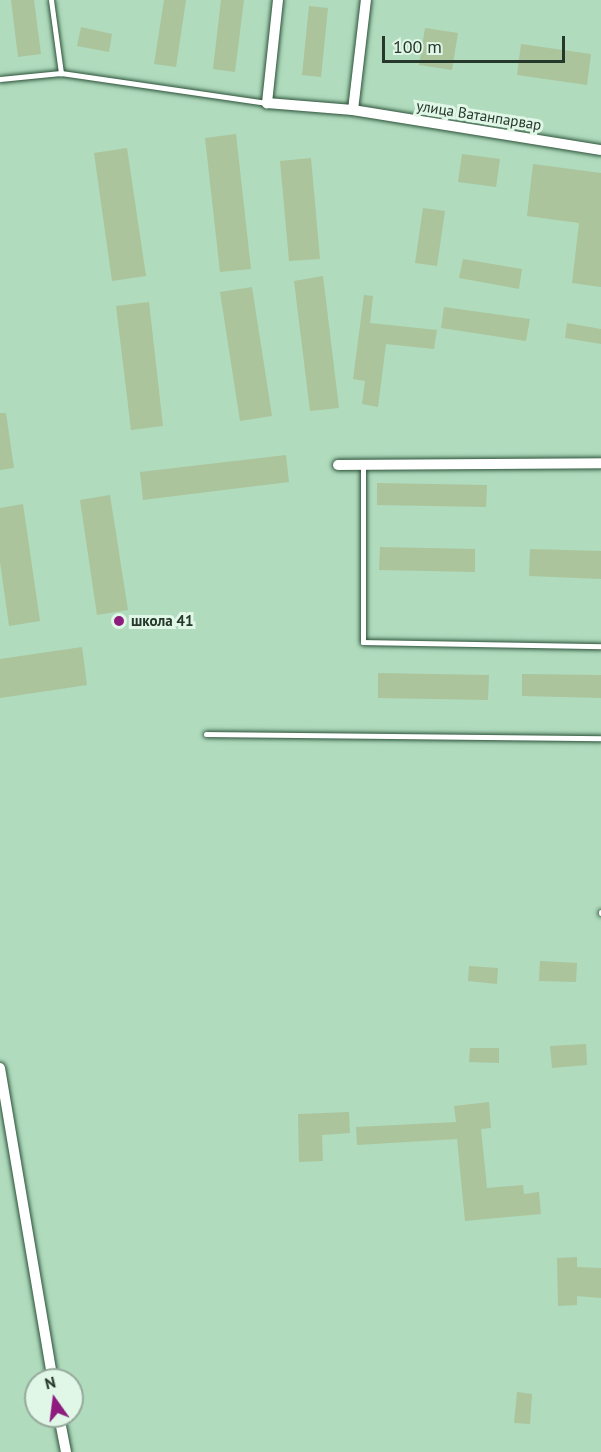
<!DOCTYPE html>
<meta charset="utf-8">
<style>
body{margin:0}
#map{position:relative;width:601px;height:1452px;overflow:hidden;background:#b0dbbd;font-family:"PT Sans",sans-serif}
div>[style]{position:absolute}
.building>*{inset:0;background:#abc49c}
.roads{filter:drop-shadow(0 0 2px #2c5239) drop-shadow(0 0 2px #2c5239)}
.lane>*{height:5px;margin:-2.5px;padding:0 2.5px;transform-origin:2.5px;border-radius:2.5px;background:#fff}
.street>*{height:10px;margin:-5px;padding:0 5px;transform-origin:5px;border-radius:5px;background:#fff}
.dots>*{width:16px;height:16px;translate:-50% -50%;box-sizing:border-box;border:3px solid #e0f6e6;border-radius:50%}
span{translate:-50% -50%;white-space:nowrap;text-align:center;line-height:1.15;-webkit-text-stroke:6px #e0f6e6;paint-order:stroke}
.street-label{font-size:15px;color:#26372b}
.poi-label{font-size:15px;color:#26372b;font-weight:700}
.left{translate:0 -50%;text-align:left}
.north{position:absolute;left:24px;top:1368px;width:60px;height:60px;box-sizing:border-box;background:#e0f6e6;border:2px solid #96aa9b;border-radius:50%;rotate:346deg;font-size:16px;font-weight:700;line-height:24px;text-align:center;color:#26372b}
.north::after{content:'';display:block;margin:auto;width:21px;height:27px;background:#8d1c7e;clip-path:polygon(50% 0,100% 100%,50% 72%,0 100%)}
.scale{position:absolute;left:382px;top:36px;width:183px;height:27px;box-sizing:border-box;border:3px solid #26372b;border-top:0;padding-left:8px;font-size:18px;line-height:21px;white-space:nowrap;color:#26372b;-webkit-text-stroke:4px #e0f6e6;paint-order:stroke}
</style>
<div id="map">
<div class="building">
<i style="clip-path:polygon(11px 0,34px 0,41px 54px,18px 57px)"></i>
<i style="clip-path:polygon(164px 0,186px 0,176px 67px,154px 64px)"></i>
<i style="clip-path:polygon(221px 0,244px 0,235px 72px,213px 69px)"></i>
<i style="clip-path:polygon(309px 6px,328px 8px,321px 77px,302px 75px)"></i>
<i style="clip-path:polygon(81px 27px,112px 34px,109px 52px,77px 46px)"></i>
<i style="clip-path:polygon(425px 28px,458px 33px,452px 70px,419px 65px)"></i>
<i style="clip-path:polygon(521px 44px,591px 54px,587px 85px,517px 75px)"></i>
<i style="clip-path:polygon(236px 134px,251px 269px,220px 272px,205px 138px)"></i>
<i style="clip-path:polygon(127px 148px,146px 276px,112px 281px,94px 153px)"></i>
<i style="clip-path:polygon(462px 154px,500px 159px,496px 187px,458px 182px)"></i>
<i style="clip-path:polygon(311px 158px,320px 259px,289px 261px,280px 161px)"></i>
<i style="clip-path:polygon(533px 164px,601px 173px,601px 287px,572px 283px,579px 223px,527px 216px)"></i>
<i style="clip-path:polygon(423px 208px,445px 211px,437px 266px,415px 263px)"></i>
<i style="clip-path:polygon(463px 259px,522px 269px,519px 289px,459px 278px)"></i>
<i style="clip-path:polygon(323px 276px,339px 408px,310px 411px,294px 281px)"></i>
<i style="clip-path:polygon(252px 287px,272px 416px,240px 421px,220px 292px)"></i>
<i style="clip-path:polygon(364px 295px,373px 296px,370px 323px,437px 330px,434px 349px,386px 344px,378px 407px,362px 404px,365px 381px,353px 379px)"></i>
<i style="clip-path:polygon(149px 302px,163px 426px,131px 430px,116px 306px)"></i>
<i style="clip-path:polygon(444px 307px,530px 319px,526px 341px,441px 328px)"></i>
<i style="clip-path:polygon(567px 323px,601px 329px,601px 344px,565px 338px)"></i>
<i style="clip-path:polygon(0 413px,6px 413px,14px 468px,0 470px)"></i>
<i style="clip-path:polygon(286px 455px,289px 482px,143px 500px,140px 472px)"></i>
<i style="clip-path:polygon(377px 483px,487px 485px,486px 507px,377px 505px)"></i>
<i style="clip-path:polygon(110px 495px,128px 610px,97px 615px,80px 500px)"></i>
<i style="clip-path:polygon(23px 504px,40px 621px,9px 626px,0 562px,0 508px)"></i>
<i style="clip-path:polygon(380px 547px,475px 549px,475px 572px,379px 570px)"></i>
<i style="clip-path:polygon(530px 549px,601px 551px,601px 579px,529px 576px)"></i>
<i style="clip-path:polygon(82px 647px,87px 685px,0 698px,0 659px)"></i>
<i style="clip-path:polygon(378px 673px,489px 675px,488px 700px,378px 698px)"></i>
<i style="clip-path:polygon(522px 674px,601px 675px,601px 698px,522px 696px)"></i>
<i style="clip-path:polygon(540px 961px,577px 963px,576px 982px,539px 981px)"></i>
<i style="clip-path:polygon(469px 966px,498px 968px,497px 984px,468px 981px)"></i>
<i style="clip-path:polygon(586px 1044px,587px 1065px,552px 1068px,550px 1046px)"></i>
<i style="clip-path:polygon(470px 1048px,499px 1048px,499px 1063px,469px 1062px)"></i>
<i style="clip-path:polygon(489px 1102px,491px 1128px,481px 1129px,487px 1188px,523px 1185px,524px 1194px,539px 1192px,541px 1214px,465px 1221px,457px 1139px,357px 1145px,356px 1127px,456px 1122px,454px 1106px)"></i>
<i style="clip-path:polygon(349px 1112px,350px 1133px,322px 1135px,323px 1161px,299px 1162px,298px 1114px)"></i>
<i style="clip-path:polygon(577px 1257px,577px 1267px,601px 1268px,601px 1298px,577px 1296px,577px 1305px,558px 1306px,557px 1258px)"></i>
<i style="clip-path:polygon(517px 1392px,532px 1394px,530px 1424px,514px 1423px)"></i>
</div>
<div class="roads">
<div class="lane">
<i style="left:51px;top:0;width:74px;rotate:82.2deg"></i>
<i style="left:61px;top:73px;width:208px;rotate:8.3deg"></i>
<i style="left:0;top:79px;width:61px;rotate:-5.6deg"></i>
<i style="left:363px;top:465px;width:177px;rotate:90deg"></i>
<i style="left:363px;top:642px;width:238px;rotate:1deg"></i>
<i style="left:206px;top:734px;width:395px;rotate:0.6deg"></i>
<i style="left:601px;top:912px;width:1px;rotate:90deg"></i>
</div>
<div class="street">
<i style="left:278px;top:0;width:104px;rotate:96.1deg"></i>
<i style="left:267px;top:103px;width:86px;rotate:4.7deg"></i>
<i style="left:353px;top:110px;width:251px;rotate:9.2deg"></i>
<i style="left:353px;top:110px;width:111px;rotate:-83.3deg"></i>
<i style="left:338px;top:465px;width:263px;rotate:-0.4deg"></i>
<i style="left:0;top:1068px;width:316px;rotate:80.4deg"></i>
<i style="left:59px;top:1416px;width:37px;rotate:79deg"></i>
</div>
</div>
<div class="dots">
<i style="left:119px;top:621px;background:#8d1c7e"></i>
</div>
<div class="street-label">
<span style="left:479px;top:115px;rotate:9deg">улица Ватанпарвар</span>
</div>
<div class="poi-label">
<span class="left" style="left:131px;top:621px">школа 41</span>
</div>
<div class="north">N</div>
<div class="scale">100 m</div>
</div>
